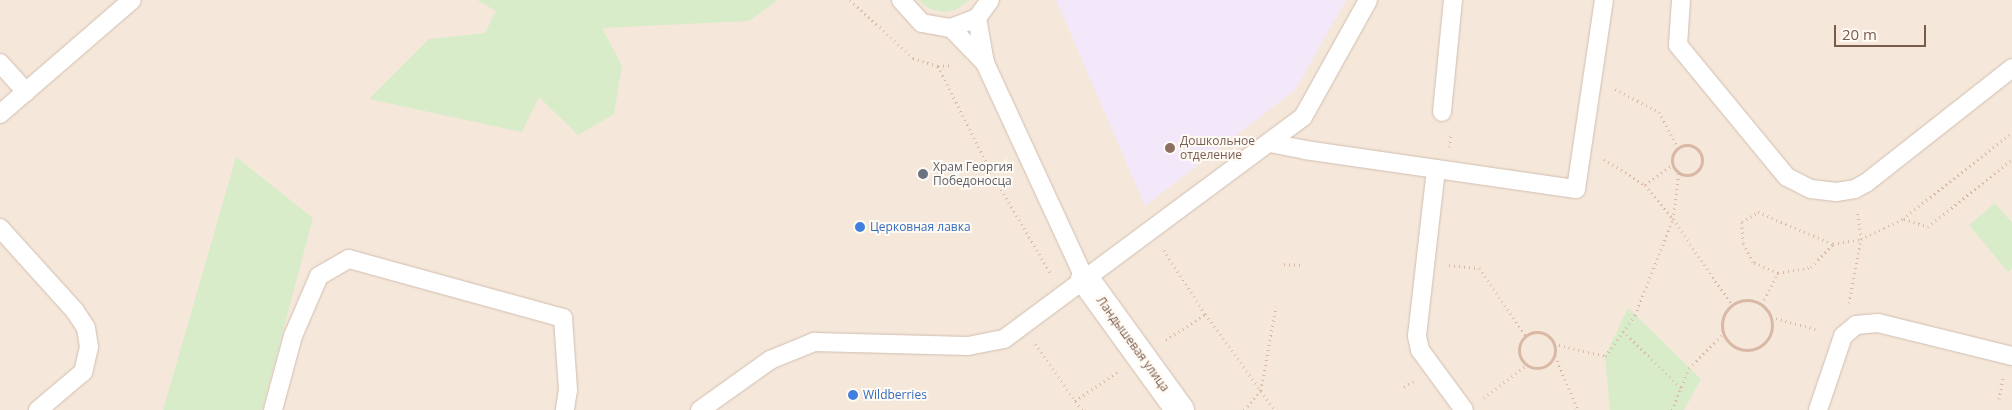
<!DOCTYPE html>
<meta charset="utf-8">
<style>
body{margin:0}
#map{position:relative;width:2012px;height:410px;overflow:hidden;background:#fdf6ec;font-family:"Open Sans",sans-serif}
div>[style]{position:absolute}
.residential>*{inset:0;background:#f5e8da}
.education>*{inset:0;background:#f3e8fa}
.green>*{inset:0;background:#d8ecc9}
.path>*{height:3px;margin-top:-1.5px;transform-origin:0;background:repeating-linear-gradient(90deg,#d9b8a5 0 1px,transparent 0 5px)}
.path>.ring{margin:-1.5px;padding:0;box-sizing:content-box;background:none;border:3px solid #d9b8a5;border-radius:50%}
.roads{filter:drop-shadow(0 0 1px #d1beb0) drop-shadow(0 0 1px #d1beb0)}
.lane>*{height:18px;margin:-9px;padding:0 9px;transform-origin:9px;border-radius:9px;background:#fff}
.street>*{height:28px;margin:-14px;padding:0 14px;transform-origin:14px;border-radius:14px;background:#fff}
.dots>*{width:14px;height:14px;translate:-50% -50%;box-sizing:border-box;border:2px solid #fffaf3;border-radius:50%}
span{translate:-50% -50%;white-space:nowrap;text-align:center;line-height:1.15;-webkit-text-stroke:4px #fffaf3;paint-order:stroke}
.education-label{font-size:12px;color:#785e54}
.left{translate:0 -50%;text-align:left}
.worship-label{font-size:12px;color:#5b616d}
.shop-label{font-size:12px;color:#366cbe}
.street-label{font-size:12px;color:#7a5c4d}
.scale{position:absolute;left:1834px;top:25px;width:92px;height:22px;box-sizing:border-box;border:2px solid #7a5c4d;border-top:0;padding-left:6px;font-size:15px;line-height:18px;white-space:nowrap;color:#7a5c4d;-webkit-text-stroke:4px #fffaf3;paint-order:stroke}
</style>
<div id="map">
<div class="residential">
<i style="clip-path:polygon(0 0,2012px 0,2012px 410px,0 410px)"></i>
</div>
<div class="education">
<i style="clip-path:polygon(1056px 0,1346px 0,1295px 90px,1145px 206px)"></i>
</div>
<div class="green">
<i style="clip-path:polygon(477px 0,778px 0,749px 21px,602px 28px,622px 66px,614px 114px,578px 135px,539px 97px,522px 132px,369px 99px,429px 39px,485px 33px,496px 11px)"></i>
<i style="clip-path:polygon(918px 0,970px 0,955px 10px,943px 12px,930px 9px)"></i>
<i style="clip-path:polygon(236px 157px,313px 218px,262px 410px,163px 410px)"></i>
<i style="clip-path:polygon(1995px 203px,2012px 223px,2012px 268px,2008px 272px,1969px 225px)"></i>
<i style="clip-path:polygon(1628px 308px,1701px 379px,1684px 410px,1610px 410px,1605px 356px)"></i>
</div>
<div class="path">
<i style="left:850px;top:0;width:86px;rotate:42.6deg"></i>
<i style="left:913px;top:58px;width:26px;rotate:18deg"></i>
<i style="left:938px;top:66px;width:15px;rotate:-4deg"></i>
<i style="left:938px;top:66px;width:119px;rotate:63.4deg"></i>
<i style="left:991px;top:172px;width:118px;rotate:59.5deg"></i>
<i style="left:1615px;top:89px;width:50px;rotate:27.6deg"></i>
<i style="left:1659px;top:112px;width:40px;rotate:62deg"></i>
<i class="ring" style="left:1672px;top:145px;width:27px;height:27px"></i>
<i style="left:1449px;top:147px;width:13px;rotate:-81deg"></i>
<i style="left:1604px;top:159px;width:49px;rotate:32.4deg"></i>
<i style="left:1645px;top:185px;width:44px;rotate:50.5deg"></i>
<i style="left:1673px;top:219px;width:104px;rotate:55.5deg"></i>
<i style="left:1645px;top:185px;width:34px;rotate:-36deg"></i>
<i style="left:1904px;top:219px;width:25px;rotate:18deg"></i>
<i style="left:1928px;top:227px;width:108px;rotate:-39deg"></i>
<i style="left:1164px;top:250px;width:76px;rotate:57.4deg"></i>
<i style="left:1205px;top:314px;width:119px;rotate:53.9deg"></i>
<i style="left:1284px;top:264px;width:16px;rotate:4deg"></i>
<i style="left:1449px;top:265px;width:30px;rotate:6deg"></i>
<i style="left:1479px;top:268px;width:83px;rotate:55.3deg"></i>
<i style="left:1778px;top:273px;width:27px;rotate:-156deg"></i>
<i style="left:1753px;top:262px;width:21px;rotate:-118deg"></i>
<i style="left:1743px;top:243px;width:21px;rotate:-93deg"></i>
<i style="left:1742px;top:222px;width:19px;rotate:-32deg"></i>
<i style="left:1758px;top:212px;width:82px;rotate:23.1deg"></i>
<i class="ring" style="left:1722px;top:300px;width:47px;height:47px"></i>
<i style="left:1849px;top:303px;width:65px;rotate:-79.4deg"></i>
<i style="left:1861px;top:239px;width:26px;rotate:-97deg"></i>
<i style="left:1762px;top:304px;width:35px;rotate:-63deg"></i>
<i style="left:1778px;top:273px;width:34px;rotate:-10deg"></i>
<i style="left:1811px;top:267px;width:32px;rotate:-46deg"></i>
<i style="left:1833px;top:244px;width:28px;rotate:-10deg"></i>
<i style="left:1861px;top:239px;width:47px;rotate:-25.5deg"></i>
<i style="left:1903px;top:219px;width:139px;rotate:-38.6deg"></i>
<i style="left:1771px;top:317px;width:50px;rotate:15.2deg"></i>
<i style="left:1623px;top:331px;width:81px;rotate:44.5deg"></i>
<i class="ring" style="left:1519px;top:332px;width:33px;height:33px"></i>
<i style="left:1166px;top:340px;width:47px;rotate:-33.7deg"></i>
<i style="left:1035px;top:344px;width:81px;rotate:54.5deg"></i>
<i style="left:1554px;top:344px;width:52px;rotate:13.2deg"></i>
<i style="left:1605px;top:356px;width:51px;rotate:-53.8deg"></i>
<i style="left:1635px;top:315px;width:103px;rotate:-68.4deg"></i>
<i style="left:1673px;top:219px;width:46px;rotate:-82.6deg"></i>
<i style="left:1555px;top:356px;width:59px;rotate:66.9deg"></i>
<i style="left:1404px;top:387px;width:12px;rotate:-31deg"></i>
<i style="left:1484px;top:398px;width:54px;rotate:-37.5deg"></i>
<i style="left:1999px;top:399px;width:21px;rotate:-79deg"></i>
<i style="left:1075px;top:401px;width:51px;rotate:-34.6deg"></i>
<i style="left:1244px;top:410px;width:26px;rotate:-50deg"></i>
<i style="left:1261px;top:390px;width:85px;rotate:-79.9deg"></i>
<i style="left:1672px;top:410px;width:45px;rotate:-68deg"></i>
<i style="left:1689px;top:368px;width:48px;rotate:-45deg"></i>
</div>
<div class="roads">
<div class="lane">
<i style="left:901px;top:0;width:31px;rotate:48deg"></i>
<i style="left:922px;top:23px;width:29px;rotate:10deg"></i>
<i style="left:951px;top:28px;width:28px;rotate:-21deg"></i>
<i style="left:977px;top:18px;width:22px;rotate:-54deg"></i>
<i style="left:1681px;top:0;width:45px;rotate:93.8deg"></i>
<i style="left:1678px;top:45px;width:171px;rotate:50.5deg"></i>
<i style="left:1787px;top:177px;width:27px;rotate:27deg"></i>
<i style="left:1811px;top:189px;width:25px;rotate:7deg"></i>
<i style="left:1836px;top:192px;width:19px;rotate:-9deg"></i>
<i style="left:1855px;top:189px;width:13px;rotate:-29deg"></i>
<i style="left:1866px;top:183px;width:186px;rotate:-38.2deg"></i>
<i style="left:977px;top:18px;width:46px;rotate:79.9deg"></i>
<i style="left:985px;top:63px;width:238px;rotate:65.2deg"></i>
<i style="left:951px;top:28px;width:49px;rotate:45.8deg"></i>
<i style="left:0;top:63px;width:39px;rotate:48deg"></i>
<i style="left:1442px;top:112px;width:113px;rotate:-84.4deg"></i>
<i style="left:0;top:114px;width:174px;rotate:-40.8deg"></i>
<i style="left:1270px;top:143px;width:36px;rotate:11deg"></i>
<i style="left:1305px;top:150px;width:274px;rotate:8.2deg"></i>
<i style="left:1576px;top:189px;width:191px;rotate:-81.6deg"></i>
<i style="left:1436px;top:169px;width:168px;rotate:96.5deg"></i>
<i style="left:1417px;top:336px;width:14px;rotate:78deg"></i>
<i style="left:1420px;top:350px;width:74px;rotate:53.7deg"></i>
<i style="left:0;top:228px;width:112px;rotate:47.9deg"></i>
<i style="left:75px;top:311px;width:20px;rotate:57deg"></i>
<i style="left:86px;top:328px;width:19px;rotate:81deg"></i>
<i style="left:89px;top:347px;width:26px;rotate:103deg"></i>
<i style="left:83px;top:372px;width:59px;rotate:139.8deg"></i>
<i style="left:273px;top:410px;width:77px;rotate:-74.9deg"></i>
<i style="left:293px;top:336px;width:65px;rotate:-66.6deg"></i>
<i style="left:319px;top:276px;width:34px;rotate:-30deg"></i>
<i style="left:349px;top:259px;width:222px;rotate:15.4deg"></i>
<i style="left:563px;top:318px;width:72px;rotate:86deg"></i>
<i style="left:568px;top:390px;width:20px;rotate:99deg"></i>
<i style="left:700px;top:410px;width:86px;rotate:-35.5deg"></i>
<i style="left:770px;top:360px;width:48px;rotate:-22.2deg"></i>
<i style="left:814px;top:342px;width:154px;rotate:1.5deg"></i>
<i style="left:968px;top:346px;width:37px;rotate:-11deg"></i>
<i style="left:1004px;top:339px;width:372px;rotate:-36.6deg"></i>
<i style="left:1303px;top:117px;width:134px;rotate:-60.9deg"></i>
<i style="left:1818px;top:410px;width:78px;rotate:-71.3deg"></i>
<i style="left:1843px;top:336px;width:17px;rotate:-40deg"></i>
<i style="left:1856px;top:325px;width:22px;rotate:-5deg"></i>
<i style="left:1878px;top:323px;width:138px;rotate:13.8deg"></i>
</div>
<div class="street">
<i style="left:1085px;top:279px;width:162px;rotate:54.1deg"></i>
</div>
</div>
<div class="dots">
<i style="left:1170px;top:148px;background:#8d6e63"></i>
<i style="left:923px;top:174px;background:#6b7280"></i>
<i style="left:860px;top:227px;background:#3f7fe0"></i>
<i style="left:853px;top:395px;background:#3f7fe0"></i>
</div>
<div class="education-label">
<span class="left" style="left:1180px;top:148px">Дошкольное<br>отделение</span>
</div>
<div class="worship-label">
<span class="left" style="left:933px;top:174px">Храм Георгия<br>Победоносца</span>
</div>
<div class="shop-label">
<span class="left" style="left:870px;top:227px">Церковная лавка</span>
<span class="left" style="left:863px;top:395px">Wildberries</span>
</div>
<div class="street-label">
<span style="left:1133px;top:344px;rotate:54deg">Ландышевая улица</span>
</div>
<div class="scale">20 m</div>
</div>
